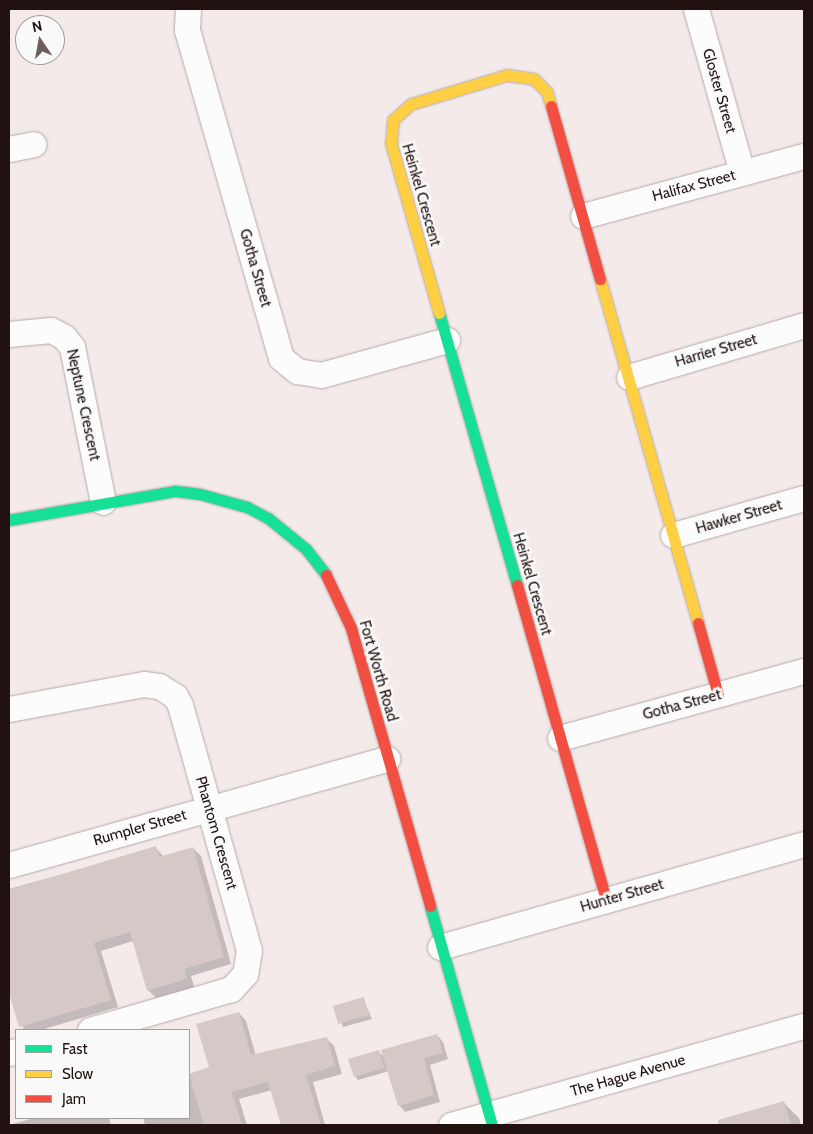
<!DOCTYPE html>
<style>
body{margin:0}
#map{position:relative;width:813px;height:1134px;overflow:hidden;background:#f4eaea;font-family:Cabin,sans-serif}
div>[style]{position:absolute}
.shadow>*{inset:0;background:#0003}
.building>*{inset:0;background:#d5c8c7}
.roads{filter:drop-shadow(0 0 1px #b5a9a8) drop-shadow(0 0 1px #b5a9a8)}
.street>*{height:25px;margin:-12.5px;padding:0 12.5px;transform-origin:12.5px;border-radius:12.5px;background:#fdfcfc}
.fast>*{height:11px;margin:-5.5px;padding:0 5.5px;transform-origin:5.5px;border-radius:5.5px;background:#16e098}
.slow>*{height:11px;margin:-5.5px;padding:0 5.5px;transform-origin:5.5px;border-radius:5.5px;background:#ffcf43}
.jam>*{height:11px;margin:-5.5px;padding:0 5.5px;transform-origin:5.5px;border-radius:5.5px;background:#f24e42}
span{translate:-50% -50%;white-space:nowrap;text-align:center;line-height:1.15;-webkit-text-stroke:5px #f9f9f9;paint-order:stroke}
.street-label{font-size:15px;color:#211211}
.frame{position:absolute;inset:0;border:10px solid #211211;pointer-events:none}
.legend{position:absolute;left:15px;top:1029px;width:175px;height:90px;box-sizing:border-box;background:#f9f9f9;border:1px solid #a39d9c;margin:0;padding:6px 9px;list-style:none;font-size:15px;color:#211211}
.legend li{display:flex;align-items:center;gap:10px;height:25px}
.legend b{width:25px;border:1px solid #a39d9c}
.north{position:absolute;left:15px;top:15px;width:50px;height:50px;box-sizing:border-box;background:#f9f9f9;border:1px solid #a39d9c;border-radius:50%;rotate:348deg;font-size:14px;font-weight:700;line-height:20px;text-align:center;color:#211211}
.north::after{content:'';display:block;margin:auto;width:18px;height:22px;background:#6b5e5d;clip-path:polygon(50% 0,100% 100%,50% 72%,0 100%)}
</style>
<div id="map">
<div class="shadow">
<i style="clip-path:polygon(156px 848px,164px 857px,193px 848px,201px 856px,231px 964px,191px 976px,194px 987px,156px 998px,148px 990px,133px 941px,101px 951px,118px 1007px,41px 1030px,24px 1030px,9px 988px,9px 889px)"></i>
<i style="clip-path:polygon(363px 999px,372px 1019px,343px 1027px,335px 1007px)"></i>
<i style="clip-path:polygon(239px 1013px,246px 1021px,256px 1056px,326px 1038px,334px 1046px,342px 1074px,313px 1082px,325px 1125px,282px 1125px,272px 1090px,239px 1099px,247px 1125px,145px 1125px,143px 1118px,189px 1118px,189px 1074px,210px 1068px)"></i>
<i style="clip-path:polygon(437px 1035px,443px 1042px,448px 1059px,430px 1065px,440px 1102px,405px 1112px,399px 1105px,389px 1071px,358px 1080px,355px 1076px,378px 1051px,384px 1057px)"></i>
<i style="clip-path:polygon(783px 1102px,799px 1118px,801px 1125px,713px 1125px)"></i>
<i style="clip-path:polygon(34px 1118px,109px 1118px,111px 1125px,9px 1125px)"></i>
</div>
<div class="building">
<i style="clip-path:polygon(156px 846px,159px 857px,193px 847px,224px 957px,184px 969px,187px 979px,147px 991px,130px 932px,94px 943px,111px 1000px,19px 1027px,9px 993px,9px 890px)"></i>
<i style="clip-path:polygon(364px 997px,369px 1015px,338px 1024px,333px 1006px)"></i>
<i style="clip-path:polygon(239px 1012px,251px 1055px,327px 1037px,335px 1066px,306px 1075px,321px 1125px,281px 1125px,268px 1082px,232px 1092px,242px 1125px,204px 1125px,189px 1074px,209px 1067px,196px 1024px)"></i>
<i style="clip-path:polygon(437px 1034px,443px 1053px,424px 1058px,434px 1095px,398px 1106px,381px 1050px)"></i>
<i style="clip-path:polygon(379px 1050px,384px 1068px,354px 1077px,348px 1059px)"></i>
<i style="clip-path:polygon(784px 1101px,791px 1125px,719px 1125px,718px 1120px)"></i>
</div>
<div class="roads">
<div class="street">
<i style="left:188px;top:9px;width:21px;rotate:93deg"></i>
<i style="left:187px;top:30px;width:341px;rotate:74deg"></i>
<i style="left:281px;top:358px;width:21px;rotate:39deg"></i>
<i style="left:297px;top:371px;width:24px;rotate:9deg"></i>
<i style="left:321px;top:375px;width:131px;rotate:-15.5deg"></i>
<i style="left:696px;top:9px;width:170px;rotate:74.3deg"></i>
<i style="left:9px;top:149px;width:25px;rotate:-11deg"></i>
<i style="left:583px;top:216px;width:229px;rotate:-15.2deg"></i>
<i style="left:9px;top:334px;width:42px;rotate:-5.4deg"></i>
<i style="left:51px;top:330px;width:15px;rotate:28deg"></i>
<i style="left:64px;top:337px;width:13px;rotate:51deg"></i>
<i style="left:72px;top:347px;width:158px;rotate:78.7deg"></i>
<i style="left:629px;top:377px;width:183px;rotate:-16.5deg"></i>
<i style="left:673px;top:535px;width:136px;rotate:-15.8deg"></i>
<i style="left:9px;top:709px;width:137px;rotate:-10.5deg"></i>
<i style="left:144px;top:684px;width:15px;rotate:8deg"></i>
<i style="left:159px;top:686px;width:19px;rotate:32deg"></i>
<i style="left:175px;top:696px;width:10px;rotate:61deg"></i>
<i style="left:180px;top:705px;width:255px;rotate:74.3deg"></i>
<i style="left:249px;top:950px;width:24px;rotate:99deg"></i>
<i style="left:245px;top:974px;width:21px;rotate:133deg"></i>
<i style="left:231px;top:989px;width:147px;rotate:163.8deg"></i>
<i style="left:560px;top:738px;width:253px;rotate:-15.4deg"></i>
<i style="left:9px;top:865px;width:393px;rotate:-15.7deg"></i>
<i style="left:440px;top:947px;width:378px;rotate:-15.8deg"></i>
<i style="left:9px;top:1053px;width:7px;rotate:-16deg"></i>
<i style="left:451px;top:1125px;width:367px;rotate:-15.7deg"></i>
</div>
<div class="fast">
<i style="left:439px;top:313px;width:283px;rotate:74deg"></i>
<i style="left:9px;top:520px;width:169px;rotate:-9.9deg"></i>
<i style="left:176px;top:491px;width:24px;rotate:7deg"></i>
<i style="left:200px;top:494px;width:49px;rotate:15.5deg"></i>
<i style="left:247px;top:507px;width:24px;rotate:28deg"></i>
<i style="left:268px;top:518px;width:49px;rotate:39.2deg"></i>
<i style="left:306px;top:549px;width:33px;rotate:52deg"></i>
<i style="left:430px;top:906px;width:228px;rotate:74.2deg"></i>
</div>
<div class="slow">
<i style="left:600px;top:279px;width:358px;rotate:74.1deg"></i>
<i style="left:439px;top:313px;width:177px;rotate:-105.8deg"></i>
<i style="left:391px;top:143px;width:23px;rotate:-85deg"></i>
<i style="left:393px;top:120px;width:24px;rotate:-42deg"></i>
<i style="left:411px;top:104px;width:100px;rotate:-16.8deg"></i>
<i style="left:507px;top:75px;width:27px;rotate:8deg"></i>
<i style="left:534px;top:79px;width:18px;rotate:45deg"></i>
<i style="left:547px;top:92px;width:15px;rotate:74deg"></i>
</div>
<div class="jam">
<i style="left:551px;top:106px;width:180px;rotate:74.2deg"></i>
<i style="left:326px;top:575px;width:59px;rotate:64.7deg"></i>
<i style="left:351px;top:628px;width:289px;rotate:74.1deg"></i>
<i style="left:517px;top:585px;width:327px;rotate:74.2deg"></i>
<i style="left:698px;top:623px;width:75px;rotate:74.5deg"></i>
</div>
</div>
<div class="street-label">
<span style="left:719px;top:91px;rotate:74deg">Gloster Street</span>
<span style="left:694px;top:186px;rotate:-15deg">Halifax Street</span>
<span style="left:421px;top:195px;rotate:74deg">Heinkel Crescent</span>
<span style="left:255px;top:268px;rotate:74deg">Gotha Street</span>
<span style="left:716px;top:351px;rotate:-16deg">Harrier Street</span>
<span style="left:83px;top:405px;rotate:78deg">Neptune Crescent</span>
<span style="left:739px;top:517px;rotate:-16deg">Hawker Street</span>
<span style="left:532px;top:584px;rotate:74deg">Heinkel Crescent</span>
<span style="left:378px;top:671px;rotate:74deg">Fort Worth Road</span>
<span style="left:682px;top:705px;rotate:-15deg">Gotha Street</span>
<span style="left:140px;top:828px;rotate:-16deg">Rumpler Street</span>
<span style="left:216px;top:833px;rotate:74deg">Phantom Crescent</span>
<span style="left:622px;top:896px;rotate:-16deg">Hunter Street</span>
<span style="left:628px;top:1076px;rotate:-16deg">The Hague Avenue</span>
</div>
<div class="frame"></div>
<ul class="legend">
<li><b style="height:6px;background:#16e098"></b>Fast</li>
<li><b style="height:6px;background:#ffcf43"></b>Slow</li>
<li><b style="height:6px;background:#f24e42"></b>Jam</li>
</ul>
<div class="north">N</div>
</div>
